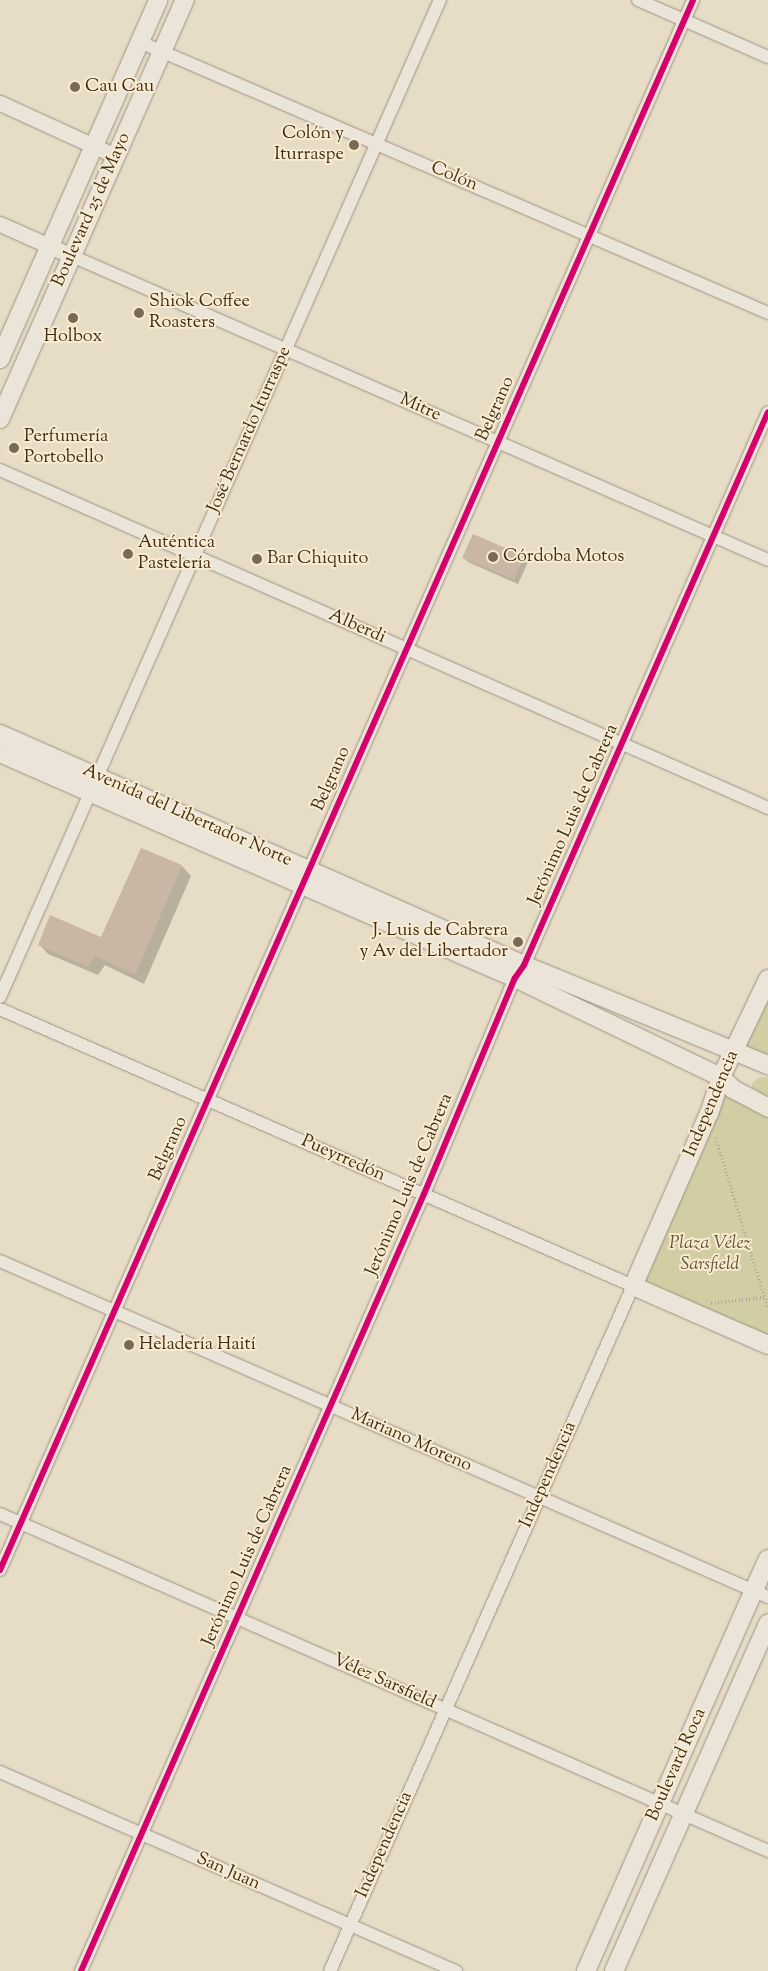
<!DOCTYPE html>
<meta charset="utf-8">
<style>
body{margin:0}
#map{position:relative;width:768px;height:1971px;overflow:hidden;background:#e7dcc5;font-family:"Sorts Mill Goudy",serif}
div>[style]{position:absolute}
.green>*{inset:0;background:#d3cda4}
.shadow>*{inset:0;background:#0003}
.building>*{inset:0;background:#c9b6a5}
.path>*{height:2.5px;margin-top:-1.25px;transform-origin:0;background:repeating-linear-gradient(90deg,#aca69b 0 1px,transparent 0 3.5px)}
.roads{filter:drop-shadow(0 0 1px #9c9384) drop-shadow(0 0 1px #9c9384)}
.minor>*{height:12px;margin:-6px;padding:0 6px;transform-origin:6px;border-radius:6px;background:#ebe5d9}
.tertiary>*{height:15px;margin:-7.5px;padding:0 7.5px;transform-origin:7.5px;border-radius:7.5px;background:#ebe5d9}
.secondary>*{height:18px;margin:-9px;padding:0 9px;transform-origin:9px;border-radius:9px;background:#ebe5d9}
.cycleway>*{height:6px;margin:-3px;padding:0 3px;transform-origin:3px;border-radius:3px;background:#d6006c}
.dots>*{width:14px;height:14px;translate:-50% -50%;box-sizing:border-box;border:2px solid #f9ebd0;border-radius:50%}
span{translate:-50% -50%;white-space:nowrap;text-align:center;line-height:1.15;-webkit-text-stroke:4px #f9ebd0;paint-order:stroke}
.poi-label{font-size:18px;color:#3d2d1b}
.left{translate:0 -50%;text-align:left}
.right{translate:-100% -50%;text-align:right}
.street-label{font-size:18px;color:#3d2d1b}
.park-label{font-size:18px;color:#5e5236;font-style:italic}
</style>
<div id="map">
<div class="green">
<i style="clip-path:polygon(768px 979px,768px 1065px,738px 1044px)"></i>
<i style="clip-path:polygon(721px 1077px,768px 1108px,768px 1345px,633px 1286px)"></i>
<i style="clip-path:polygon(760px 1077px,768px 1077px,768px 1103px,752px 1092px,752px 1083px)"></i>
</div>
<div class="shadow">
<i style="clip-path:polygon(523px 557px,528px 562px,518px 584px,468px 562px,464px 558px)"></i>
<i style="clip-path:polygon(142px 849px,182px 866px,191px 876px,144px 984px,105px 965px,98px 975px,48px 954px,39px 944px,102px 939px)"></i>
</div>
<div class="building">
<i style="clip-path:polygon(473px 534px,524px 556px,514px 580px,462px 558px)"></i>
<i style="clip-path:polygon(141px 848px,182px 865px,135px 975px,95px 956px,88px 967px,38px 945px,50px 915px,101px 937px)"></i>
</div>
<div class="path">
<i style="left:716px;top:1138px;width:178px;rotate:73deg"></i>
<i style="left:711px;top:1303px;width:53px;rotate:-6.5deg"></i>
</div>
<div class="roads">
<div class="minor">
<i style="left:638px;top:0;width:142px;rotate:23.7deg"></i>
<i style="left:140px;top:42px;width:684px;rotate:23.34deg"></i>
<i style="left:72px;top:256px;width:759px;rotate:23.59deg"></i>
<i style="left:0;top:470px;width:839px;rotate:23.75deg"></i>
<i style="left:0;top:997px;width:1090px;rotate:-66.19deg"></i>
<i style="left:0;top:1009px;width:691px;rotate:23.63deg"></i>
<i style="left:633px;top:1286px;width:749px;rotate:113.86deg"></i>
<i style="left:0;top:1261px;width:838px;rotate:23.63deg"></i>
<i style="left:0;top:1514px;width:839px;rotate:23.69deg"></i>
<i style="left:0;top:1570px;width:1716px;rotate:-66.18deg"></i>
<i style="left:0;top:1772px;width:498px;rotate:23.6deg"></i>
<i style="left:81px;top:1971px;width:849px;rotate:-66.18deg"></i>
<i style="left:424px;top:1194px;width:234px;rotate:-67.2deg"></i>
<i style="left:515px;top:978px;width:16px;rotate:-55deg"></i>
<i style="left:524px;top:965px;width:604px;rotate:-66.19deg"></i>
</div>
<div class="tertiary">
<i style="left:0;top:103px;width:128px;rotate:24.6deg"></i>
<i style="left:0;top:224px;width:79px;rotate:24deg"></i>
</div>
<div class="secondary">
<i style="left:0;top:359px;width:392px;rotate:-66.2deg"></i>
<i style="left:0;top:419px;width:458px;rotate:-66.2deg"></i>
<i style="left:0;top:734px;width:573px;rotate:23.79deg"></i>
<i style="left:524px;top:965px;width:264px;rotate:22.3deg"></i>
<i style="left:0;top:753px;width:562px;rotate:23.6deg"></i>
<i style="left:515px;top:978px;width:229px;rotate:25.7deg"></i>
<i style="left:721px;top:1077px;width:17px;rotate:45deg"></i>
<i style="left:733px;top:1089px;width:40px;rotate:28deg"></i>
<i style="left:768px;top:979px;width:109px;rotate:115.6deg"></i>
<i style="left:721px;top:1077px;width:38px;rotate:108deg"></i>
<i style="left:709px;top:1113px;width:189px;rotate:113.7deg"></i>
<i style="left:633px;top:1286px;width:147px;rotate:23.6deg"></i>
<i style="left:586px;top:1971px;width:450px;rotate:-66.2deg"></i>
<i style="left:614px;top:1971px;width:380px;rotate:-66.1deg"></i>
</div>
</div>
<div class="cycleway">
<i style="left:0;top:1570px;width:1716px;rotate:-66.18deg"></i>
<i style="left:81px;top:1971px;width:849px;rotate:-66.18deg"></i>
<i style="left:424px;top:1194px;width:234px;rotate:-67.2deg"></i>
<i style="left:515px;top:978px;width:16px;rotate:-55deg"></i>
<i style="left:524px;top:965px;width:604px;rotate:-66.19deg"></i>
</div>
<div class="dots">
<i style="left:75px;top:87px;background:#786a56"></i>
<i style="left:354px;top:145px;background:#786a56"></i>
<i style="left:139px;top:313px;background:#786a56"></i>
<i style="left:73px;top:318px;background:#786a56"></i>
<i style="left:14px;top:448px;background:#786a56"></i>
<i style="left:128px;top:554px;background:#786a56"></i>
<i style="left:493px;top:557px;background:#786a56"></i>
<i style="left:257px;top:559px;background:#786a56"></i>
<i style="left:518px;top:942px;background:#786a56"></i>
<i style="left:129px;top:1345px;background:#786a56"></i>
</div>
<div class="poi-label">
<span class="left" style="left:85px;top:87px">Cau Cau</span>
<span class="right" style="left:344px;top:145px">Colón y<br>Iturraspe</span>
<span class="left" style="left:149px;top:313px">Shiok Coffee<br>Roasters</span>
<span style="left:73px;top:337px">Holbox</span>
<span class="left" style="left:24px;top:448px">Perfumería<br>Portobello</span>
<span class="left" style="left:138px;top:554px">Auténtica<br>Pastelería</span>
<span class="left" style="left:503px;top:557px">Córdoba Motos</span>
<span class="left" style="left:267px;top:559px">Bar Chiquito</span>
<span class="right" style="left:508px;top:942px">J. Luis de Cabrera<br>y Av del Libertador</span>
<span class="left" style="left:139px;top:1345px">Heladería Haití</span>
</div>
<div class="street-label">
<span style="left:454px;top:177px;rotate:23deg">Colón</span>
<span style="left:92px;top:210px;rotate:-66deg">Boulevard 25 de Mayo</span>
<span style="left:420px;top:408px;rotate:24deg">Mitre</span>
<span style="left:496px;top:409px;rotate:-66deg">Belgrano</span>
<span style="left:250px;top:430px;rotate:-66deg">José Bernardo Iturraspe</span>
<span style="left:357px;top:627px;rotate:24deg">Alberdi</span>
<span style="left:332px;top:779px;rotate:-66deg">Belgrano</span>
<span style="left:574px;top:815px;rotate:-66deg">Jerónimo Luis de Cabrera</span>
<span style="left:187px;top:816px;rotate:24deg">Avenida del Libertador Norte</span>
<span style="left:712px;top:1104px;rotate:-67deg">Independencia</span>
<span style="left:169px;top:1149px;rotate:-66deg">Belgrano</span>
<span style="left:343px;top:1159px;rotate:24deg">Pueyrredón</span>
<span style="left:410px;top:1185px;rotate:-67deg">Jerónimo Luis de Cabrera</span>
<span style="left:411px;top:1441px;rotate:24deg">Mariano Moreno</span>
<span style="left:549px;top:1475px;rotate:-66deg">Independencia</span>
<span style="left:248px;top:1556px;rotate:-66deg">Jerónimo Luis de Cabrera</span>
<span style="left:384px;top:1682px;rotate:24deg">Vélez Sarsfield</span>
<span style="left:677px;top:1765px;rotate:-66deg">Boulevard Roca</span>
<span style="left:385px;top:1845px;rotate:-66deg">Independencia</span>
<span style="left:228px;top:1872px;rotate:24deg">San Juan</span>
</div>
<div class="park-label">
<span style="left:710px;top:1255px">Plaza Vélez<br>Sarsfield</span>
</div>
</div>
